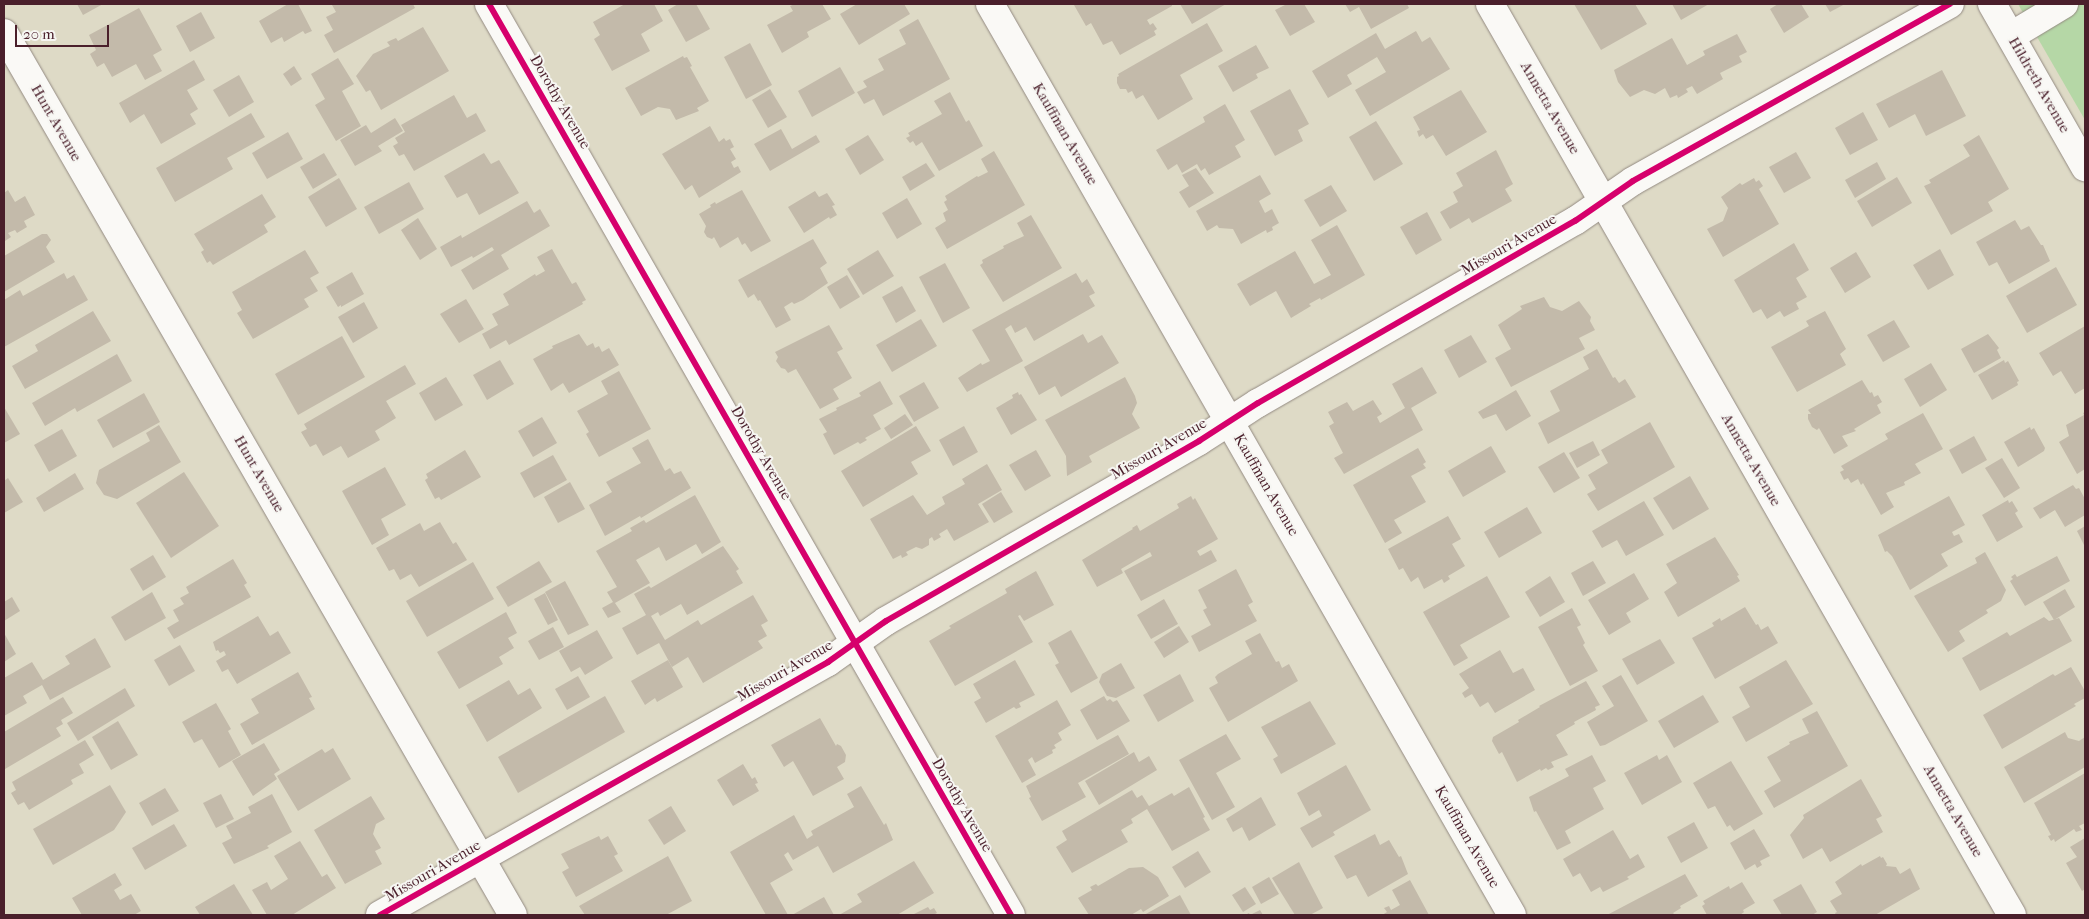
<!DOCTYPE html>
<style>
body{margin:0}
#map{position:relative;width:2089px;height:919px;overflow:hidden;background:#dedac6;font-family:"IM FELL French Canon",serif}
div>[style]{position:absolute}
.green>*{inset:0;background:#b5d7a6}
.building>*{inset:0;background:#c3baaa}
.roads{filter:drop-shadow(0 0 1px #938a82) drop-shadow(0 0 1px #938a82)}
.minor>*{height:28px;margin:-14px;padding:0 14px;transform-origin:14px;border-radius:14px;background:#faf9f6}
.cycleway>*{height:6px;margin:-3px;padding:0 3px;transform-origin:3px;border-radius:3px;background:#d6006c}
span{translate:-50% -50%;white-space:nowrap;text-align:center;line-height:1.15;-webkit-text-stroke:4px #f6f6f2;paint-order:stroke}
.street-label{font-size:15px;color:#4a1f2b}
.frame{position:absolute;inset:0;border:5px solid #4a1f2b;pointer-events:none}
.scale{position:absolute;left:15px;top:25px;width:94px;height:22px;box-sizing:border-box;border:2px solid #4a1f2b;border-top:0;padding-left:6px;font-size:15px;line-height:18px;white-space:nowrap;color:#4a1f2b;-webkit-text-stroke:4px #f6f6f2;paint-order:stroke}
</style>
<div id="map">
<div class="green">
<i style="clip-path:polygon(2018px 4px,2085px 4px,2085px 120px)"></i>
</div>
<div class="building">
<i style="clip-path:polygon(77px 4px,103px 4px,83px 15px)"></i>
<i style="clip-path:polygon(288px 4px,298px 4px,312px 31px,305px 34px,303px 31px,284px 42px,282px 37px,271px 43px,259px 21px)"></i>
<i style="clip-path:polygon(335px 4px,413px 4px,415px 8px,334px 53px,324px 35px,333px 30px,326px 17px,336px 12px,332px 5px)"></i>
<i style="clip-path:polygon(625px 4px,654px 4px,663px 21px,641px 34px,650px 51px,612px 71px,594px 39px,600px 35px,593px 22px)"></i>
<i style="clip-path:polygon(678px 4px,696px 4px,710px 29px,686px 42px,668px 10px)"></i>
<i style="clip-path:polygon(795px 4px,822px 4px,831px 19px,807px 32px,809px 37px,782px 53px,767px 25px,793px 11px,790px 6px)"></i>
<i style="clip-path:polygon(857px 4px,904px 4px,910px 14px,859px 45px,840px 14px)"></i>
<i style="clip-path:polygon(1076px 4px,1172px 4px,1172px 6px,1147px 20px,1150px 25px,1153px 23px,1157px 29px,1154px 31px,1156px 35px,1120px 55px,1112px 41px,1103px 45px,1091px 23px,1086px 26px,1074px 5px)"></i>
<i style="clip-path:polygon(1180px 4px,1226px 4px,1192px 24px)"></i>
<i style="clip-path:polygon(1287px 4px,1304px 4px,1315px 22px,1290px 36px,1275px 10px)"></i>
<i style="clip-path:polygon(1345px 4px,1407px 4px,1409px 8px,1371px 29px,1359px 7px,1350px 12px)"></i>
<i style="clip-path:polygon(1574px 4px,1635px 4px,1647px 24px,1601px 50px)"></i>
<i style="clip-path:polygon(1672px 4px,1709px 4px,1681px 20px)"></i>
<i style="clip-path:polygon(1778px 4px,1801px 4px,1809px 17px,1784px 33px,1770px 9px)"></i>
<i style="clip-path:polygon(1825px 4px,1845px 4px,1830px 12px)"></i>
<i style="clip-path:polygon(139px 8px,162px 50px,153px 55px,162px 71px,145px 80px,136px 64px,112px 77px,104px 63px,97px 67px,90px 54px,96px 50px,89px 35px)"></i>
<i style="clip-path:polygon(201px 12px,215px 38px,190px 52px,176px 26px)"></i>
<i style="clip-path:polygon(918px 19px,950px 79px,883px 116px,874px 99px,864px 104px,857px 92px,867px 87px,863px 81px,884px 70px,878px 59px,906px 44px,899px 30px)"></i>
<i style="clip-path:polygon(1207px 23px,1223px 51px,1180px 75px,1193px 99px,1158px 120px,1143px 95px,1136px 99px,1132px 91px,1128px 93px,1126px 89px,1120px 89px,1117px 83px,1117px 77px,1119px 76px,1118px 74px)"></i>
<i style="clip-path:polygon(423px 27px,449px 71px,381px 110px,370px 90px,366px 92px,356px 76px,373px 54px,390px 46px,387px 42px,396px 38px,398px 41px)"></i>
<i style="clip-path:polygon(1416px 31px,1422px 42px,1430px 37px,1450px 69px,1370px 116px,1355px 90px,1386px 72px,1377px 57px,1347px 75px,1352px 84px,1328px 98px,1312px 71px,1376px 33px,1385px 49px)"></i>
<i style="clip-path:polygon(1737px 34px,1747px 52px,1739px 56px,1742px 62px,1720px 73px,1723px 79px,1697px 94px,1692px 86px,1686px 89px,1688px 92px,1678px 98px,1677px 95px,1670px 98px,1665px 88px,1655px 94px,1644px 90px,1630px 97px,1618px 82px,1614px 70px,1672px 38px,1687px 65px,1705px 55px,1703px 51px)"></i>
<i style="clip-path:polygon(750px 43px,772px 85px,746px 99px,724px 57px)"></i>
<i style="clip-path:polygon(1256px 45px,1269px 68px,1256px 74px,1258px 78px,1233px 92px,1218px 66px)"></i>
<i style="clip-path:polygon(683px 56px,684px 58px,687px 57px,692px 66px,690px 67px,709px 101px,697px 108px,699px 111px,676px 120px,670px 109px,658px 107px,641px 116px,625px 88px)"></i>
<i style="clip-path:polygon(338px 58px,354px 84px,342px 91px,361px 126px,336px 141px,315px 105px,325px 99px,311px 74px)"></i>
<i style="clip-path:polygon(194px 60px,205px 80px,187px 90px,198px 109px,190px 114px,196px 124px,161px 144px,144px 114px,130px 123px,119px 103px)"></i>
<i style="clip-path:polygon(294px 66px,302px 79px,291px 86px,283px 74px)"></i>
<i style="clip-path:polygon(840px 67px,855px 93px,812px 117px,798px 91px)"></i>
<i style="clip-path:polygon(1942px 70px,1966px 116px,1926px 136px,1915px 114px,1889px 128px,1876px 104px)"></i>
<i style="clip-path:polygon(239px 75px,254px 102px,229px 117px,213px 90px)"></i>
<i style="clip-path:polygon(770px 89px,787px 117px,768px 128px,752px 100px)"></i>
<i style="clip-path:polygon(1290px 89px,1309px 124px,1298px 130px,1303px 141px,1275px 156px,1250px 111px)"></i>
<i style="clip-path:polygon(1461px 90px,1487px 132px,1446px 156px,1433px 135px,1426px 139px,1423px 134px,1419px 137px,1417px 131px,1420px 130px,1413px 117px)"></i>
<i style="clip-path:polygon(950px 92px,966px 122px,969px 120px,983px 146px,939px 171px,922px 142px,916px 146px,913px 141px,910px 143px,906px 138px,910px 136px,908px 133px,942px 114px,934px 101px)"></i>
<i style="clip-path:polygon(454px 95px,467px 118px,476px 113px,486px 131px,414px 171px,404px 154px,399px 156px,393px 146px,398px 143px,395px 138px,405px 132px,401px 125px)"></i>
<i style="clip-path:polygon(1225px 104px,1245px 140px,1235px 146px,1241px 157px,1209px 175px,1205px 168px,1201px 171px,1197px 164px,1182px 173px,1177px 164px,1168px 170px,1156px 150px,1205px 122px,1203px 117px)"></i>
<i style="clip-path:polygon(1863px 112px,1878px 140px,1850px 155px,1835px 128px)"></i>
<i style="clip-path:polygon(251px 113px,265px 137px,227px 158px,233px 169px,175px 202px,156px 168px)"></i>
<i style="clip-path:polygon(395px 118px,403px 131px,378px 146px,382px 151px,355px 166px,340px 140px,366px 125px,371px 133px)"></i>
<i style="clip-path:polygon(1376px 121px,1403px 164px,1374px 181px,1349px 137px)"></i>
<i style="clip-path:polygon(710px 126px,719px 142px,724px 138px,726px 141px,730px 139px,734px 147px,730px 149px,736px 159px,731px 162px,734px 168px,738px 166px,741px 172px,699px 198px,692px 185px,685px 190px,662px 154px)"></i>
<i style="clip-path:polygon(781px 129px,792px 149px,816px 135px,820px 142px,770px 171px,754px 144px)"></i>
<i style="clip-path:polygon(288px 132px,303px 159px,267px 179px,252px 153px)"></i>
<i style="clip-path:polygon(868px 135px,884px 160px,860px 175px,845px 149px)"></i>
<i style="clip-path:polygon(1979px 135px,2009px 189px,1988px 202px,1993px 211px,1951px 235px,1924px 186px,1931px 183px,1929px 180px,1970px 156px,1963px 145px)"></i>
<i style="clip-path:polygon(1496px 150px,1513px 184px,1505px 189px,1512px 201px,1472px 223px,1469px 218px,1450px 229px,1440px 212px,1458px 202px,1453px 192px,1463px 186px,1456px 173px)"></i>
<i style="clip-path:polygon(994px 151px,1025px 205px,947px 249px,935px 228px,946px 221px,943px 213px,948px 210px,944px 202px,947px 200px,945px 196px,977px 176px,978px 177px,988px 172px,981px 159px)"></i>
<i style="clip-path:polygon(1796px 152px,1811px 178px,1784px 193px,1769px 167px)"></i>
<i style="clip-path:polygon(324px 153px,337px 175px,313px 189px,300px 167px)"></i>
<i style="clip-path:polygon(484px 153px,491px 164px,499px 160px,519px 193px,479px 215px,467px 193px,457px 198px,444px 176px)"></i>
<i style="clip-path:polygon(1877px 162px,1886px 179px,1855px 198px,1845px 180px)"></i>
<i style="clip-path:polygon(926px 163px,935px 176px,910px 191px,902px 177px)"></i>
<i style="clip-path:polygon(1196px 168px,1214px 193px,1189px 208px,1179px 192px,1189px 186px,1182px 175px)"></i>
<i style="clip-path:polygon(1260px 175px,1271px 194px,1259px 201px,1265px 213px,1272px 209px,1279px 223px,1272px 227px,1273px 230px,1267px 233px,1266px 230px,1241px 244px,1233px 229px,1219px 228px,1217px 225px,1207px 231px,1196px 211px)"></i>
<i style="clip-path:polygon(1897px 177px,1912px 203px,1872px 227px,1857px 201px)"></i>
<i style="clip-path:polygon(339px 178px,357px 209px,326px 227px,308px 197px)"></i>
<i style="clip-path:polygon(1754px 178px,1756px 182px,1759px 180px,1763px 186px,1759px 189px,1779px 224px,1723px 257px,1707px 229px,1723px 221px,1728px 208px,1721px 197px,1740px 183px,1742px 185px)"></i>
<i style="clip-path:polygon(409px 182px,424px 209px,379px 234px,364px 207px)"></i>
<i style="clip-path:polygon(1331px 185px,1347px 211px,1320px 227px,1304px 200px)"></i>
<i style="clip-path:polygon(8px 190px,15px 202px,25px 196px,35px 215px,24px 221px,27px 227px,17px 233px,15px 230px,8px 233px,11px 237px,5px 241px,4px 193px)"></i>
<i style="clip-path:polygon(742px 190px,771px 241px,751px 252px,745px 243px,742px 245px,738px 237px,720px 248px,714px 237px,712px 239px,707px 237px,704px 232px,706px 226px,699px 214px,711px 207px,710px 205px,715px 202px,716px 204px)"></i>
<i style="clip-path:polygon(815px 191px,819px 197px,827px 193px,835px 205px,832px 206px,837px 215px,830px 219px,829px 217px,804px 233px,788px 207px)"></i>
<i style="clip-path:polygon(262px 194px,276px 217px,264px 225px,268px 232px,213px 265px,210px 261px,207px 263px,201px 252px,204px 250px,194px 234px)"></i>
<i style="clip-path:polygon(907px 198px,922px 224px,897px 239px,882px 213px)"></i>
<i style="clip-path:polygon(527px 201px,534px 213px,540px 209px,550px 226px,501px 255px,509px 269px,473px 290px,461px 270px,494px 250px,492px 247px,473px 258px,472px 256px,451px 267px,440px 247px,461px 235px,462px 238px)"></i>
<i style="clip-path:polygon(1427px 212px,1442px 240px,1416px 255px,1400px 227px)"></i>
<i style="clip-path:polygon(1031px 215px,1062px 268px,1003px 302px,980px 265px,983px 263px,982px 260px,1004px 248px,1003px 246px,1024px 236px,1017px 223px)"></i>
<i style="clip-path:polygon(418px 218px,437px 249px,420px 260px,401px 230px)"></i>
<i style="clip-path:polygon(2015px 220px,2021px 230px,2029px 226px,2041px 245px,2043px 245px,2050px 261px,2009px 284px,1997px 262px,1989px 266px,1976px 242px)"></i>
<i style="clip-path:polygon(1337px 225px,1365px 275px,1321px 300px,1320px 298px,1309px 304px,1311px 306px,1291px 318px,1276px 291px,1250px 306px,1237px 284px,1295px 251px,1314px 284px,1331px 275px,1311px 240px)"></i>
<i style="clip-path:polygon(42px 234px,47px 234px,51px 240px,46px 247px,55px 262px,4px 292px,4px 256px)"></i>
<i style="clip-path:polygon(813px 239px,827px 263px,820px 268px,828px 283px,803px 300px,794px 304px,792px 302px,784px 307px,791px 320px,776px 328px,760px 300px,758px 301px,754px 294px,748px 298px,738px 280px)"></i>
<i style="clip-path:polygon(1794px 243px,1809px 270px,1796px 278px,1807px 297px,1796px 303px,1799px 309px,1784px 317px,1780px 311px,1767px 319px,1761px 309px,1753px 313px,1734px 280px)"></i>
<i style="clip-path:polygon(552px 249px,572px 284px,576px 282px,586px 300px,582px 302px,583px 304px,509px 345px,506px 340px,490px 349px,482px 334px,498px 325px,492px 314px,509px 305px,503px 294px,535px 274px,536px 276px,545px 271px,537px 257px)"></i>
<i style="clip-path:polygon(1940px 249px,1954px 275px,1928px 290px,1913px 265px)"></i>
<i style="clip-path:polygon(305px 250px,319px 273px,310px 278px,318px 291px,304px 299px,309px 307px,253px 339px,237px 313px,242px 310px,232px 292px)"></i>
<i style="clip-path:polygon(878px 250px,894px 276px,863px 295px,847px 269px)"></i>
<i style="clip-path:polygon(1856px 252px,1871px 277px,1845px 293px,1830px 268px)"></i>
<i style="clip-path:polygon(945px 263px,970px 308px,943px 323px,919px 277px)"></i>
<i style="clip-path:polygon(2056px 267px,2077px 305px,2027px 333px,2006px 296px)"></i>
<i style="clip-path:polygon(352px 272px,364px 294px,341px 307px,341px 305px,338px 307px,326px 287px)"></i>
<i style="clip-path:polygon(64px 273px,67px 279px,74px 275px,88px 300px,4px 347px,4px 300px,20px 290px,23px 296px)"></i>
<i style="clip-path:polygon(1076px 273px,1082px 283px,1087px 279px,1095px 293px,1089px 296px,1095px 306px,1034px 341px,1026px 327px,1015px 333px,1011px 325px,1005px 329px,1023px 361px,967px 392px,958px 378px,981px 363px,982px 365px,990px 361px,972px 330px)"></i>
<i style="clip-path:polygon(847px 275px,860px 297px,840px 309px,827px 287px)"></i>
<i style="clip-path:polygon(902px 286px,916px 311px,896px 323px,882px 297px)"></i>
<i style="clip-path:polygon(1544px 297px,1550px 307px,1562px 311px,1579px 301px,1591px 317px,1590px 321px,1595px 330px,1579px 338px,1585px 349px,1511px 387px,1495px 358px,1511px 349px,1498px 325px,1522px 309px,1520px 306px)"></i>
<i style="clip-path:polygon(466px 299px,484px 329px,459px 343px,440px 314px)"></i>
<i style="clip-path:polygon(364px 302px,378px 328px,353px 343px,338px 317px)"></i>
<i style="clip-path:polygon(93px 311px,111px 341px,25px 389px,12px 366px,38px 351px,35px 345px)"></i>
<i style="clip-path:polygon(1825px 311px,1846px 349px,1840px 354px,1846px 365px,1797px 392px,1771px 347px,1809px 326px,1806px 321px)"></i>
<i style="clip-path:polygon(921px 319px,937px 346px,892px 372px,876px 345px)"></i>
<i style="clip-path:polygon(1894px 320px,1910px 347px,1883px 362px,1867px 335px)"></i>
<i style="clip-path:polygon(829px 325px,843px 349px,837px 352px,852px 378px,833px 389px,839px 399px,820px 409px,796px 369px,788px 373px,785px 369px,781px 368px,776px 361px,778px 357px,775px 352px)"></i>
<i style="clip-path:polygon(2085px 326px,2085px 388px,2075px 394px,2061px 371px,2053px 376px,2039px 353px)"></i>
<i style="clip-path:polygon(579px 334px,587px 346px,593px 343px,595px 348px,599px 346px,602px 352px,609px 348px,619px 365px,569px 393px,563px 383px,551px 391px,533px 359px,553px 348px,552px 346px)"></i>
<i style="clip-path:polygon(1083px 334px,1088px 343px,1102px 335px,1119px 363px,1061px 397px,1055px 386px,1039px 395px,1024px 367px)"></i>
<i style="clip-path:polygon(1988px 334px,1999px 348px,1997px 350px,2001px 358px,1974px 373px,1961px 349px)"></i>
<i style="clip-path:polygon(1471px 335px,1487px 362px,1459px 378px,1444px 350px)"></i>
<i style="clip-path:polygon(342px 336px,365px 377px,298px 415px,275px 374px)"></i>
<i style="clip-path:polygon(1597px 349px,1613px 378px,1615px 377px,1619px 383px,1625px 379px,1636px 397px,1548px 444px,1538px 423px,1560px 411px,1550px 391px,1589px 369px,1583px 357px)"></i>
<i style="clip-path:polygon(117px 354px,132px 381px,77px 412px,75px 408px,45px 426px,32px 403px)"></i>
<i style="clip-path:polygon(500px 360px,514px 384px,487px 400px,473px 375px)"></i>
<i style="clip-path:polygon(2004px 360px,2005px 363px,2008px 361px,2019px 381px,2017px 382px,2018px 385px,1992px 400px,1978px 375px)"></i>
<i style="clip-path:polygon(1931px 363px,1947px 390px,1920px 407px,1904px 379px)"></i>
<i style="clip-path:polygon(405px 365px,416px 384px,386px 401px,396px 418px,375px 431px,380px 440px,348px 458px,341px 446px,323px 456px,316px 444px,310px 447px,301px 432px,307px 429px,304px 424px)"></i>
<i style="clip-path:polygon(1422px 367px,1437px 393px,1411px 408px,1423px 430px,1344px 474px,1334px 458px,1343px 453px,1329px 426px,1334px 423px,1328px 412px,1347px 402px,1353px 411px,1373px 400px,1382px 414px,1377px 417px,1380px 423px,1405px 408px,1392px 384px)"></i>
<i style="clip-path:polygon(619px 371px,651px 429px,599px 457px,586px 434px,589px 432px,577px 411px,608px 394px,601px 381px)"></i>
<i style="clip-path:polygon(446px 377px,463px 405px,435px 421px,419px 393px)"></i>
<i style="clip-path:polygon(1125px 377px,1135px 396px,1137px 403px,1132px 414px,1140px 428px,1089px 456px,1092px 462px,1067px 476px,1066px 456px,1045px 420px)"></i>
<i style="clip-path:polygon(1862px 380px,1870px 393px,1872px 392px,1874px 397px,1878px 395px,1882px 402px,1877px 405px,1881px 413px,1854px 429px,1856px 431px,1842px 436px,1848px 446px,1834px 454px,1819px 428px,1817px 430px,1812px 427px,1808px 419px,1808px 414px,1811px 414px,1808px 410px)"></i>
<i style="clip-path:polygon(880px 381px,893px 404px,873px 415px,881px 429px,865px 438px,867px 440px,860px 444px,858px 442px,834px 455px,823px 434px,827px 432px,819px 419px,837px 410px,836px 408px,861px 396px,859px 393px)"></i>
<i style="clip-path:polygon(924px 382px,939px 408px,914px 422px,899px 396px)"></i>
<i style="clip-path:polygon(1516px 390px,1531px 416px,1506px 431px,1496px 414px,1483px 419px,1478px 412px)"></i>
<i style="clip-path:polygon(1018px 392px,1019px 395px,1021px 394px,1037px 420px,1011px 435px,996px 408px,1013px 398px,1012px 395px)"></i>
<i style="clip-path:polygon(144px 393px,160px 422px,113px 448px,97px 420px)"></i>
<i style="clip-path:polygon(4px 407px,20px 434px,4px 443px)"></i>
<i style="clip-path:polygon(2085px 412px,2085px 469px,2077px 474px,2059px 442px,2069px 436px,2066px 425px,2084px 415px,2083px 413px)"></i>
<i style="clip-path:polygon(1923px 413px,1943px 449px,1915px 464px,1921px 473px,1904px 482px,1905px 485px,1886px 493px,1894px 507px,1881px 515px,1863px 483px,1861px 485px,1858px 479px,1851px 483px,1848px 478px,1844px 480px,1840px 472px,1844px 470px,1841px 466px,1888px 439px,1885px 434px)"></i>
<i style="clip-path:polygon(905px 414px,913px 425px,891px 439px,884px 428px)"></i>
<i style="clip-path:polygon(542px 417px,557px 443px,533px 457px,518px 431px)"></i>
<i style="clip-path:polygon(1650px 422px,1675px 467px,1598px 511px,1587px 494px,1596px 489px,1588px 475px,1608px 463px,1601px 450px)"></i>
<i style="clip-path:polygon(159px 425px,181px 462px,117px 499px,104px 495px,96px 483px,99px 470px,150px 441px,146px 433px)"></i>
<i style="clip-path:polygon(916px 426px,931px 451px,911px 462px,918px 474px,863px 507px,841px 471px)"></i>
<i style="clip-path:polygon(964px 426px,978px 452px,953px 466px,939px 440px)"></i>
<i style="clip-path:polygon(2030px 427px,2031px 430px,2034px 428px,2045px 448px,2044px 451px,2018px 467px,2004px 442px)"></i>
<i style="clip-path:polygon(62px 429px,77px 456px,49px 472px,34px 445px)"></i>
<i style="clip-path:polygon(1974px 436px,1987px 460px,1962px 474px,1949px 450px)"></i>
<i style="clip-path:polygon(648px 439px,665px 471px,670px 468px,674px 474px,681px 471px,691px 488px,641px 518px,640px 516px,605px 536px,589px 505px,612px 492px,606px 482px,641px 463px,632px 448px)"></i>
<i style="clip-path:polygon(1593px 441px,1600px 455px,1577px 468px,1569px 453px)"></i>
<i style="clip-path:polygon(1491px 446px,1506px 472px,1463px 497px,1448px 471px)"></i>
<i style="clip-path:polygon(1418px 448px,1426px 462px,1423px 464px,1426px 468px,1411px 476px,1426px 502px,1394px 520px,1402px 533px,1385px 543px,1353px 485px)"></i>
<i style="clip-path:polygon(465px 450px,481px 477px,441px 500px,439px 497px,435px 499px,425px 480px,428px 478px,426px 474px)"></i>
<i style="clip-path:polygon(1036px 450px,1051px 476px,1025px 491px,1009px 465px)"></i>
<i style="clip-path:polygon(1564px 452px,1580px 478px,1554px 493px,1538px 467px)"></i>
<i style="clip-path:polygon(553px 455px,567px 480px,534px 498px,520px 473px)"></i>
<i style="clip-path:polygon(2002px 458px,2020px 488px,2004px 498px,1985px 468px)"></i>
<i style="clip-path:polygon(987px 464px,1002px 490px,978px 504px,989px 522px,954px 541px,947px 529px,939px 534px,941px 537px,934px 541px,932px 537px,929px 539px,929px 545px,922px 549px,916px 547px,906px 552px,908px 555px,902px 558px,901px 555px,893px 559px,870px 519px,913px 495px,927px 515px,945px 504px,942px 497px,965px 484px,962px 479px)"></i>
<i style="clip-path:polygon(385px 467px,406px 505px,381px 519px,389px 535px,372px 545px,342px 491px)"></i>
<i style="clip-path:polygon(184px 472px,219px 526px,171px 558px,136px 503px)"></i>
<i style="clip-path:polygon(75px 473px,84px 489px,44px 512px,36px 498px)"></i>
<i style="clip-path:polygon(1690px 476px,1709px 509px,1673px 530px,1653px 498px)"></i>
<i style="clip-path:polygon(8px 478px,23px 502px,4px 513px,4px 481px)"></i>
<i style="clip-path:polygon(570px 482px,585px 509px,558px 523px,544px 497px)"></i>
<i style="clip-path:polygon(2073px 485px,2076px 489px,2079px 488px,2085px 499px,2085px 515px,2065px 527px,2055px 510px,2040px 519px,2033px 508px)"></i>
<i style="clip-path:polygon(1001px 492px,1013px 512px,994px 523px,982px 504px)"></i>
<i style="clip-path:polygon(695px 495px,721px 542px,702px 554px,696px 544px,666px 561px,659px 547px,636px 560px,650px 583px,615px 603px,621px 612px,608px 618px,602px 608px,613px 602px,607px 592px,617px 587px,596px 551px,632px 531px,630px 528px,644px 520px,646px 523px)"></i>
<i style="clip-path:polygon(1191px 496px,1193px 500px,1195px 498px,1218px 539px,1197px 551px,1200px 556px,1211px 550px,1217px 561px,1141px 601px,1124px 571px,1152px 556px,1150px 552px,1121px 569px,1123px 573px,1097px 587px,1082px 560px,1133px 529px,1132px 528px,1137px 525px,1140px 531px,1179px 508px,1177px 504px)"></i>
<i style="clip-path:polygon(1949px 496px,1965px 525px,1952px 532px,1954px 536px,1959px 534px,1963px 542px,1941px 554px,1948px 566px,1910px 590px,1892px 556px,1887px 551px,1885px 552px,1878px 535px)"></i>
<i style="clip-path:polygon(2008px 500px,2009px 503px,2012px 501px,2018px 511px,2015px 513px,2023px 527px,1997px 542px,1982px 515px)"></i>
<i style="clip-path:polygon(1644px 501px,1664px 535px,1626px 556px,1617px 540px,1602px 548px,1592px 531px)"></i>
<i style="clip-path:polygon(1527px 507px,1542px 533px,1499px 558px,1484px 532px)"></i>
<i style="clip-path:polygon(1448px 516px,1461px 539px,1452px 544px,1465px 566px,1448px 576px,1450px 579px,1444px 583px,1442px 579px,1424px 589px,1418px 577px,1411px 582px,1403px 568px,1399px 570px,1388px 549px)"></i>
<i style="clip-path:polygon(440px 522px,453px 544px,456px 542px,467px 560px,419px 587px,411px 574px,400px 580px,394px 569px,389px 571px,376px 548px,420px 523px,424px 531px)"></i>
<i style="clip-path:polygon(2085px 526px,2085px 547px,2077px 531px)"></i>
<i style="clip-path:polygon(1715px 537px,1739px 575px,1737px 576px,1740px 581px,1678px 617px,1664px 592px,1677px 583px,1666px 564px)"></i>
<i style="clip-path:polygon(723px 546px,739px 569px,736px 571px,743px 583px,687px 615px,681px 604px,660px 616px,658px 612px,651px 616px,665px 640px,698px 620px,701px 625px,753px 595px,768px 621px,761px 625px,767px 636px,758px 641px,763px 648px,703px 683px,688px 657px,672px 667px,659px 643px,637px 655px,622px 628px,646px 615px,634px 594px,649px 586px,651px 588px)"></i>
<i style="clip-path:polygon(1985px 552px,2006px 590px,2001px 601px,1986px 610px,1988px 613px,1959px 631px,1965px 641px,1948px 652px,1914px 596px,1977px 563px,1975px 558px)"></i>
<i style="clip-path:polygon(153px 555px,166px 577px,143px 591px,130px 569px)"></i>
<i style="clip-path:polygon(2057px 556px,2070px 581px,2025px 606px,2010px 581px,2013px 579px,2011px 577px,2015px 574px,2017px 577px)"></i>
<i style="clip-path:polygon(233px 559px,247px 583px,244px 585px,251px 597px,174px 639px,167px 628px,179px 621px,173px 610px,184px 604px,180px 598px,189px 593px,186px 587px)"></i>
<i style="clip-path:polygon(539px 561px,552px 582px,508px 607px,496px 587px)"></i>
<i style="clip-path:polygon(1593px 561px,1606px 583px,1583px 596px,1571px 573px)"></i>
<i style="clip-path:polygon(473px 562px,494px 599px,427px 637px,406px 601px)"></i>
<i style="clip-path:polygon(1236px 569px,1253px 602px,1248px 605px,1257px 621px,1199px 652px,1191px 636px,1211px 625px,1203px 610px,1207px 608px,1198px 590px)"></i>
<i style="clip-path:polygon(1036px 571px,1054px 605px,1024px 621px,1020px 615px,1018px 616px,1033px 642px,955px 686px,929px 641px,951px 628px,949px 626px,1007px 593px,1005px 589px)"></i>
<i style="clip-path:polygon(1634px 573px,1649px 599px,1626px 613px,1631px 622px,1609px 635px,1588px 600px)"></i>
<i style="clip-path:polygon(1487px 576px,1510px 617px,1460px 645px,1468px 658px,1454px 666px,1423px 612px)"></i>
<i style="clip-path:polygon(1550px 576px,1565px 602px,1540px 617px,1525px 592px)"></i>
<i style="clip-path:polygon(565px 581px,589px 625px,568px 635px,545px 592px)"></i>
<i style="clip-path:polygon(2065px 589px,2075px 607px,2054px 620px,2043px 602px)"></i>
<i style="clip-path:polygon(152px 592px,166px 618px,125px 641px,111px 617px)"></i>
<i style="clip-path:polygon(545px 593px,558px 620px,548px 625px,534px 599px)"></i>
<i style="clip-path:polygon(12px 597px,20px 611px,4px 621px,4px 602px)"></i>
<i style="clip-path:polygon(1164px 599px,1178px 624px,1151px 639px,1137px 615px)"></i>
<i style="clip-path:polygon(1745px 607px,1756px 625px,1758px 624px,1761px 630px,1768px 626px,1778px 643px,1715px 679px,1692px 638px,1714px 626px,1712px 623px,1720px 618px,1721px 621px)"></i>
<i style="clip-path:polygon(1572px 608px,1581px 625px,1577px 627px,1585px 643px,1583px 645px,1598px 671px,1570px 686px,1538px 627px)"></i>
<i style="clip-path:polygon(506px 612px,517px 633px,508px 638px,514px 648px,499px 657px,503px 664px,459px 689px,437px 652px)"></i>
<i style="clip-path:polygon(258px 616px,270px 636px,278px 631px,291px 653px,237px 684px,228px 669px,222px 672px,216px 661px,226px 655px,224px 651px,220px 653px,218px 650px,216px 651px,213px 642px)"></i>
<i style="clip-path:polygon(2044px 617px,2049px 621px,2059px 618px,2072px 641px,1980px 691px,1962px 658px,2007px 632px,2010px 636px)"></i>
<i style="clip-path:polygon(1179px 626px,1189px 642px,1164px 658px,1154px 642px)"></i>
<i style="clip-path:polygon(553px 627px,564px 647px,539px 660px,528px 641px)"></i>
<i style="clip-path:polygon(597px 630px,613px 658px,585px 675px,580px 667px,571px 672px,559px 651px)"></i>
<i style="clip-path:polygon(1071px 630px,1098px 678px,1071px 693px,1055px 665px,1059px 663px,1048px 643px)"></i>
<i style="clip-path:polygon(4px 633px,16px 654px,4px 662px)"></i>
<i style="clip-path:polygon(1260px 633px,1276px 662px,1279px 661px,1282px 668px,1289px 664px,1298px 681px,1228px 722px,1209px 688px,1218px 683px,1215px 677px,1218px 674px,1252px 654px,1245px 641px)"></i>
<i style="clip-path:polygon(95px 638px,111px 667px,50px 700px,42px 685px,23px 696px,27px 703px,4px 716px,4px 678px,32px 662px,43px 680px,70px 664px,65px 656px)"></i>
<i style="clip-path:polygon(1660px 639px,1675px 663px,1637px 685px,1622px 659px)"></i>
<i style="clip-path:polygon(180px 645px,195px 671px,169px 686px,154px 660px)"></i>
<i style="clip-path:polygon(1500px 650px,1513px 673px,1523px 668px,1535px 690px,1495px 713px,1488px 702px,1480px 707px,1472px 694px,1465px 698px,1462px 693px,1469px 688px,1459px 674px)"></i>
<i style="clip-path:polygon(668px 660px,683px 687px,657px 702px,655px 698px,645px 705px,631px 681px)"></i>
<i style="clip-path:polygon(1015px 660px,1035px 695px,1019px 703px,1021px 707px,1016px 709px,1014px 707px,986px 723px,974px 702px,981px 698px,973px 684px)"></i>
<i style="clip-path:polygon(1786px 660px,1813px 704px,1746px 742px,1732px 717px,1750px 707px,1739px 687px)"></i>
<i style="clip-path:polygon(1121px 663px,1135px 688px,1116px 698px,1107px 696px,1099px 682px,1102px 674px)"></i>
<i style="clip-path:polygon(2071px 667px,2085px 691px,2085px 698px,2074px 704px,2076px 706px,2002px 749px,1983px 715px,2053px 674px,2055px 676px)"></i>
<i style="clip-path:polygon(298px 672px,312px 697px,309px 698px,315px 709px,252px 745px,240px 724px,259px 713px,251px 699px)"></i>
<i style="clip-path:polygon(1180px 674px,1194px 701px,1158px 722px,1143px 695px)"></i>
<i style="clip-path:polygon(1621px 675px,1648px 721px,1605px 745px,1600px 746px,1587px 722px,1614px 706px,1602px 686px)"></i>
<i style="clip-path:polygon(578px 676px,590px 697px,567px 710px,555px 689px)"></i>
<i style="clip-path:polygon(509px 680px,518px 695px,530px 688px,542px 708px,487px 742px,466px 705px)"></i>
<i style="clip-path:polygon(1586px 681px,1600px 705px,1595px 707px,1596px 710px,1574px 722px,1575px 724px,1556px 735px,1568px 755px,1551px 762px,1554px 767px,1548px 770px,1546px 768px,1541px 771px,1540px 769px,1517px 782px,1502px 752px,1499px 754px,1492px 741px,1493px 737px,1519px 722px,1518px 720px,1540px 707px,1539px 706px)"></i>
<i style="clip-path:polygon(125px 688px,135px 706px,78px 741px,67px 723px)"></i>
<i style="clip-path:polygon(1703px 695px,1719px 722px,1674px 748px,1658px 721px)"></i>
<i style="clip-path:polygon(605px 696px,625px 732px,518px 793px,498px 757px)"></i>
<i style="clip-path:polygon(1104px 696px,1107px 701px,1110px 699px,1113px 702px,1117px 700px,1130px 721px,1097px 740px,1080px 710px)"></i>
<i style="clip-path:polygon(63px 697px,73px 713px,61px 720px,63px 724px,56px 728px,61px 736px,5px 769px,4px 732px)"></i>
<i style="clip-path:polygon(1057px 700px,1071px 725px,1058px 733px,1062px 740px,1054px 745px,1056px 748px,1052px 750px,1053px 753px,1035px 763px,1032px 757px,1028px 760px,1036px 775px,1022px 783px,995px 736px)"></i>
<i style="clip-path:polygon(1310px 701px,1336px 744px,1281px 774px,1273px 759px,1278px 756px,1261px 727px)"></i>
<i style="clip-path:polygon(216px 703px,231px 729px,228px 731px,241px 755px,219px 768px,202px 739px,194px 743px,182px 722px)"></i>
<i style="clip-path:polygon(1817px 711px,1848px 766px,1774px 808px,1764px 791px,1781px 781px,1767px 757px,1790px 744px,1789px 742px,1809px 733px,1802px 719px)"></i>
<i style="clip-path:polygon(820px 718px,836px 746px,837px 744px,841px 746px,846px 755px,845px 762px,837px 767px,844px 779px,813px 796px,793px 761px,784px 767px,771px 745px)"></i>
<i style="clip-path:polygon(118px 721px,138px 755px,111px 770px,92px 737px)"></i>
<i style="clip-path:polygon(2065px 732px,2068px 738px,2079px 741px,2085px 737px,2085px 767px,2024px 803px,2004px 767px)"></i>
<i style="clip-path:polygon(1226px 734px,1241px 759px,1216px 773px,1235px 807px,1212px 820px,1179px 760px)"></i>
<i style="clip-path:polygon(1118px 735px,1129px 754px,1078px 783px,1086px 797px,1042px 821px,1029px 798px,1031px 797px,1026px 786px)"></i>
<i style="clip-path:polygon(85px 740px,94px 755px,79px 764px,84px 773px,71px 780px,73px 784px,29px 810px,24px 802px,18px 805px,11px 793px,16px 790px,12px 782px)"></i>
<i style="clip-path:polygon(264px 743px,280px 770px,274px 774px,277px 779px,253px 796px,232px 761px)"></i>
<i style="clip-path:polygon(333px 748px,351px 779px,298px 811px,277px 776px,322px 749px,325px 753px)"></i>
<i style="clip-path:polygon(1134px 752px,1139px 762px,1149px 756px,1157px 770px,1099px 805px,1085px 781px)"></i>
<i style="clip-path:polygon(1592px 755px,1606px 781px,1593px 788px,1604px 809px,1565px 831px,1571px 843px,1557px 850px,1536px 811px,1534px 812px,1529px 797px,1569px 776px,1565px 769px)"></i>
<i style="clip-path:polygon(1657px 755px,1659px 760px,1667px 755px,1682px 782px,1642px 805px,1624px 773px)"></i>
<i style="clip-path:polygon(1731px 761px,1763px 814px,1734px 831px,1730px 825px,1727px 827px,1715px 806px,1708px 809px,1693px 783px)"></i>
<i style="clip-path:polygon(743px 764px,752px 779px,755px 777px,758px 783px,755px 784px,759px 791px,733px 806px,717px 780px)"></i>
<i style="clip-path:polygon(1346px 765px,1371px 810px,1333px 832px,1335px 835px,1312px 848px,1300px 828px,1322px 816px,1319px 810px,1309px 816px,1297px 793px)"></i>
<i style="clip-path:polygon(2085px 773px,2085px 823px,2079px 826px,2082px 830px,2076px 832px,2074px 829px,2055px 842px,2054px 839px,2051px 841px,2048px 836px,2051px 835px,2034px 803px)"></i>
<i style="clip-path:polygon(1861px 779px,1882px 816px,1876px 819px,1883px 832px,1830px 862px,1822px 848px,1803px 859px,1790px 835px,1804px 818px,1803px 815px)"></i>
<i style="clip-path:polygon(110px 785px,126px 812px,114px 830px,53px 865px,33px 829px)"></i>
<i style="clip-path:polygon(861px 786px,884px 825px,886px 823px,893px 840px,833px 873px,818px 846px,793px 860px,788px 852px,784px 855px,793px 870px,770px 883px,788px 915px,766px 915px,730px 852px,794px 815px,807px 839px,813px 835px,811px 831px,854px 807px,847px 794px)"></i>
<i style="clip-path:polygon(1189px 787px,1205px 817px,1203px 818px,1210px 830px,1172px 851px,1147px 809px,1131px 819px,1133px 823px,1121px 830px,1128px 842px,1072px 873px,1056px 847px,1067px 840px,1062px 831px,1132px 790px,1137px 798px,1142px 795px,1149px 806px,1172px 793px,1174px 796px)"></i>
<i style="clip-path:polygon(165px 788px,179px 811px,152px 826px,139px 803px)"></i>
<i style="clip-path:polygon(221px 794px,234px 819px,216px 828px,203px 803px)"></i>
<i style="clip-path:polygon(272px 794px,292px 832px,267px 846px,269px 848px,234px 864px,222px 843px,232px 838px,226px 826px,251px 813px,248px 807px)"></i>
<i style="clip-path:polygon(371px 796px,385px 819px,376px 824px,373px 834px,381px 848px,375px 851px,382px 864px,345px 884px,314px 830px)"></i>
<i style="clip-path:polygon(1261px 797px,1276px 825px,1249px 841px,1242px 827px,1233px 832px,1226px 819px)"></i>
<i style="clip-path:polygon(671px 806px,686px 831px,664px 845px,648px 820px)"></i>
<i style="clip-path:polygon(1694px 822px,1708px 848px,1681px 863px,1667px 837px)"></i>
<i style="clip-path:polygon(174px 824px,187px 846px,145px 870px,132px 848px)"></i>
<i style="clip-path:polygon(1754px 829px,1770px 856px,1760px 861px,1762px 865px,1757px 868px,1755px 864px,1745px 870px,1730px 843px)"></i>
<i style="clip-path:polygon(1613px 830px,1630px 859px,1638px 854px,1645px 867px,1627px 877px,1629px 879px,1603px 892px,1600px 887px,1591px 892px,1580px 873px,1573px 877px,1563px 859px)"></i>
<i style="clip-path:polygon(1375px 834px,1380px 845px,1389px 840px,1399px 857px,1401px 856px,1408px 874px,1368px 897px,1356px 875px,1347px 879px,1334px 856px)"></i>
<i style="clip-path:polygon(599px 836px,601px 840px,608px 836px,618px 854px,614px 856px,623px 871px,576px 897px,562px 872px,569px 868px,561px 854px)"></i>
<i style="clip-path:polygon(2085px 838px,2085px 889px,2082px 891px,2066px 863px,2077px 857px,2070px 847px)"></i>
<i style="clip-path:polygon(300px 841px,322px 877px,327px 874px,336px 888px,292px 915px,267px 915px,252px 890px,267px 882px,271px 890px,288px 879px,274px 856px)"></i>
<i style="clip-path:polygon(1198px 851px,1211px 872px,1185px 888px,1172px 867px)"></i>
<i style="clip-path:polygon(668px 856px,692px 901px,666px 915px,585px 915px,579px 906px)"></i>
<i style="clip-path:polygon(1880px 856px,1881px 858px,1883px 857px,1887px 864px,1886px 866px,1896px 867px,1900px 874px,1910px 868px,1920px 889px,1875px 915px,1836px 915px,1835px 913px,1837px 912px,1830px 901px,1842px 894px,1835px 882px,1861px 864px,1862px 866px)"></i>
<i style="clip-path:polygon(914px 861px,934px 893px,897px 915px,839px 915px,862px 902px,857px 894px)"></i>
<i style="clip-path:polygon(1299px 862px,1323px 908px,1310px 915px,1295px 915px,1272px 878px)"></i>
<i style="clip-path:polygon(1143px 867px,1158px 877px,1169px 896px,1143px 912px,1141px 909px,1131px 915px,1089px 915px,1078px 898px,1092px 890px,1090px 887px,1096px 884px,1098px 886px,1129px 868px)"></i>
<i style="clip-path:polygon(115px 873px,122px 885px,114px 890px,120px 900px,131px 894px,141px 911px,134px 915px,82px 915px,72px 898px)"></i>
<i style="clip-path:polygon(1685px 874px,1698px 896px,1680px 906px,1681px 908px,1673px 913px,1675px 915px,1607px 915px)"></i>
<i style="clip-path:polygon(1269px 877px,1279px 894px,1261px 904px,1252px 887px)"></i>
<i style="clip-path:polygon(1410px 880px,1429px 915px,1382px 915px,1387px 912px,1384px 908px,1389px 906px,1391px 910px,1400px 905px,1392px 890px)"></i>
<i style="clip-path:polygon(1742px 882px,1755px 903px,1743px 910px,1744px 912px,1740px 915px,1707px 915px,1702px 906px,1705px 904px,1703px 901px,1729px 886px,1730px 889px)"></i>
<i style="clip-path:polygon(234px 884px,253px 915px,200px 915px,195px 907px)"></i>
<i style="clip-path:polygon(1801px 884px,1817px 912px,1812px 915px,1782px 915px,1773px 900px)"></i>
<i style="clip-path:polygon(1245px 887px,1256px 904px,1243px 912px,1232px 895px)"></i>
<i style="clip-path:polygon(1180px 895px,1191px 915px,1144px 915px)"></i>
<i style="clip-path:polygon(824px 897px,834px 915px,792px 915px)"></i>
<i style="clip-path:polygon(928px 907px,930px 910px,934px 908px,937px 913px,933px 915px,912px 915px)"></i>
<i style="clip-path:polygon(1260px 910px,1263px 915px,1245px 915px,1249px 913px,1250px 915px)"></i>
</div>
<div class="roads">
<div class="minor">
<i style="left:489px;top:4px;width:1050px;rotate:60.19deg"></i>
<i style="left:990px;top:4px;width:1050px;rotate:60.19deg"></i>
<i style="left:1490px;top:4px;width:1050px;rotate:60.19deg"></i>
<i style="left:1992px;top:4px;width:188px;rotate:60.3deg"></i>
<i style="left:4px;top:33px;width:1018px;rotate:60.01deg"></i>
<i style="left:2011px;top:36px;width:62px;rotate:-31.1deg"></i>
<i style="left:380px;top:915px;width:515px;rotate:-29.45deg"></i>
<i style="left:828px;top:662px;width:71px;rotate:-35.3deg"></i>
<i style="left:886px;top:621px;width:361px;rotate:-29.9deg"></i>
<i style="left:1199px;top:441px;width:70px;rotate:-32.8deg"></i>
<i style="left:1258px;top:403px;width:366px;rotate:-29.9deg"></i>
<i style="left:1575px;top:221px;width:70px;rotate:-34.6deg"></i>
<i style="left:1633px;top:181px;width:363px;rotate:-29.2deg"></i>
</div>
</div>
<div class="cycleway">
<i style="left:489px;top:4px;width:1050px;rotate:60.19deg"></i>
<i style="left:380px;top:915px;width:515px;rotate:-29.45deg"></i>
<i style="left:828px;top:662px;width:71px;rotate:-35.3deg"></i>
<i style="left:886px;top:621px;width:361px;rotate:-29.9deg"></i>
<i style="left:1199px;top:441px;width:70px;rotate:-32.8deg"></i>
<i style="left:1258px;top:403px;width:366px;rotate:-29.9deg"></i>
<i style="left:1575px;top:221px;width:70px;rotate:-34.6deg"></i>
<i style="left:1633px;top:181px;width:363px;rotate:-29.2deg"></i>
</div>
<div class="street-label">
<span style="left:2039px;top:85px;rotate:60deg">Hildreth Avenue</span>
<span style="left:560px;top:102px;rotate:60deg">Dorothy Avenue</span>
<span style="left:1550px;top:108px;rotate:60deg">Annetta Avenue</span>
<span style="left:56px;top:123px;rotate:60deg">Hunt Avenue</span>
<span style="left:1065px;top:134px;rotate:60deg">Kauffman Avenue</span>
<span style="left:1509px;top:245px;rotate:-30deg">Missouri Avenue</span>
<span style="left:1159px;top:449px;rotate:-30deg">Missouri Avenue</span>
<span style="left:761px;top:453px;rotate:60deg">Dorothy Avenue</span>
<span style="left:1751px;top:460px;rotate:60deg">Annetta Avenue</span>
<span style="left:259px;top:474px;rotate:60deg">Hunt Avenue</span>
<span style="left:1266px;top:485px;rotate:60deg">Kauffman Avenue</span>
<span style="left:785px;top:671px;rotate:-30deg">Missouri Avenue</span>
<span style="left:962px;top:805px;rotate:60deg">Dorothy Avenue</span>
<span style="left:1953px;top:811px;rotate:60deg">Annetta Avenue</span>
<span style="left:1467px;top:837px;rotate:60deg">Kauffman Avenue</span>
<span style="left:433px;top:871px;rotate:-30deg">Missouri Avenue</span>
</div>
<div class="frame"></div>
<div class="scale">20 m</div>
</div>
